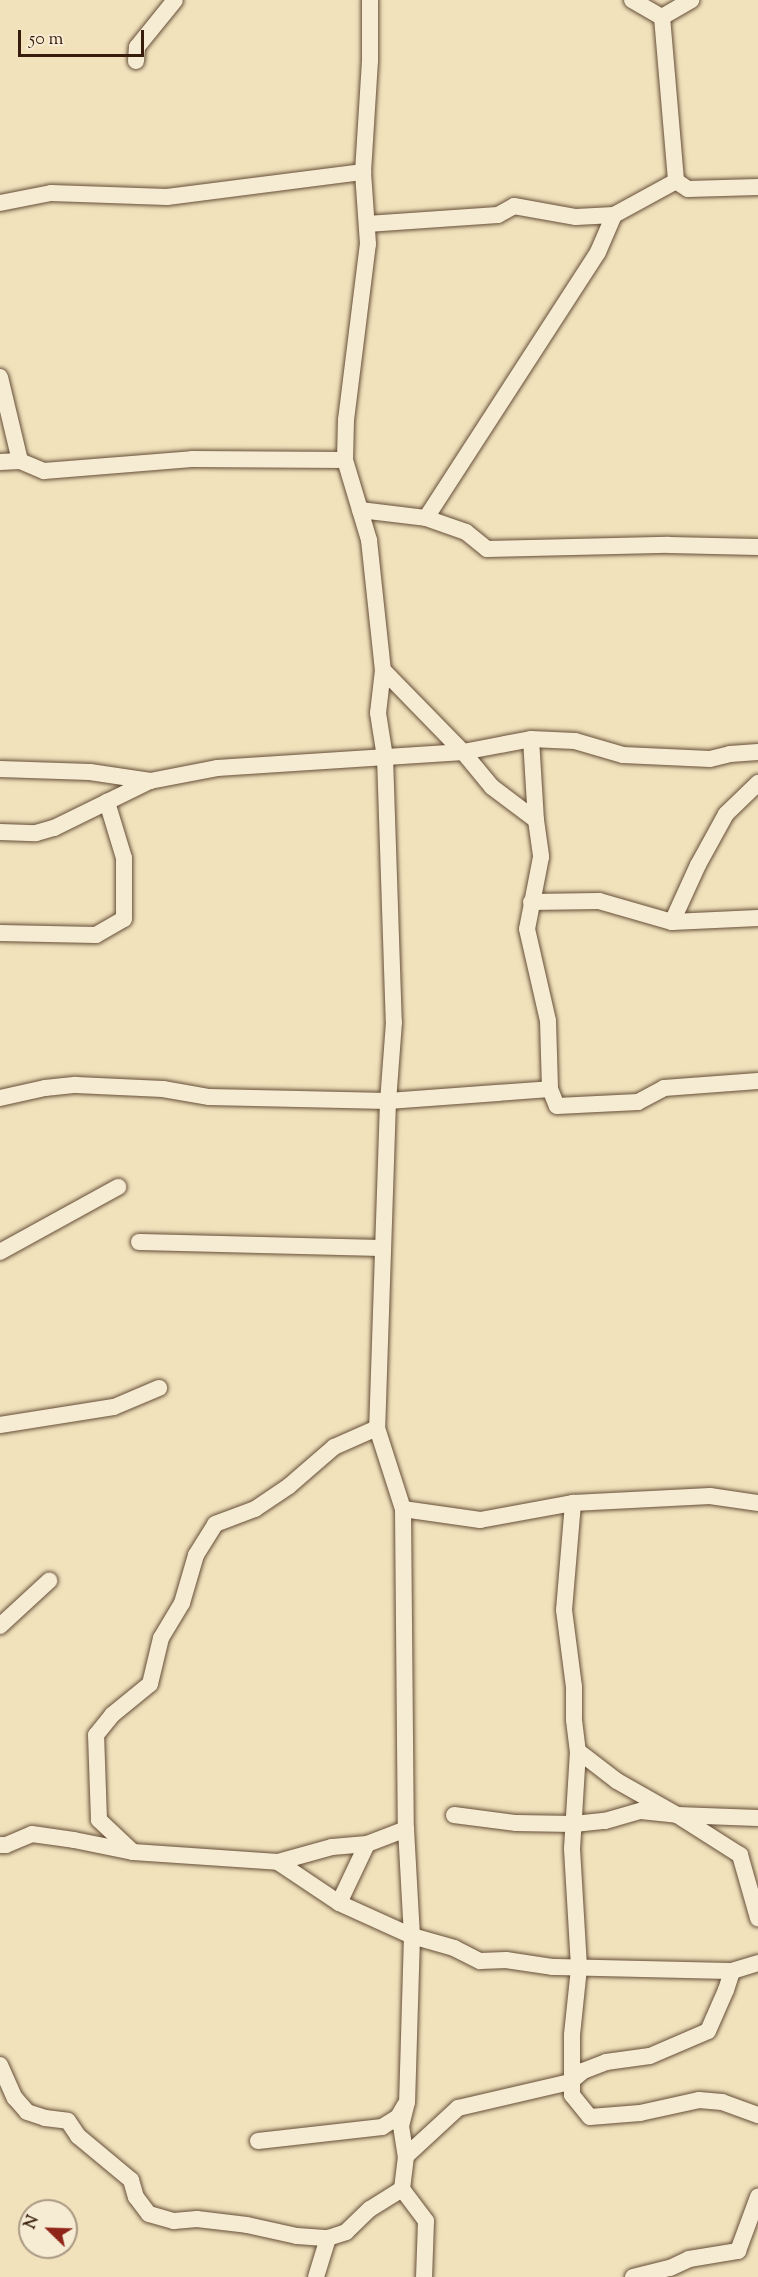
<!DOCTYPE html>
<style>
body{margin:0}
#map{position:relative;width:758px;height:2277px;overflow:hidden;background:#f1e2bc;font-family:"Sorts Mill Goudy",serif}
div>[style]{position:absolute}
.roads{filter:drop-shadow(0 0 2px #664e38) drop-shadow(0 0 2px #664e38)}
.street>*{height:16px;margin:-8px;padding:0 8px;transform-origin:8px;border-radius:8px;background:#f6ecd3}
span{translate:-50% -50%;white-space:nowrap;text-align:center;line-height:1.15;-webkit-text-stroke:4.5px #f6ecd3;paint-order:stroke}
.north{position:absolute;left:18px;top:2199px;width:60px;height:60px;box-sizing:border-box;background:#f6ecd3;border:2px solid #aa9983;border-radius:50%;rotate:293deg;font-size:16px;font-weight:700;line-height:24px;text-align:center;color:#381c0c}
.north::after{content:'';display:block;margin:auto;width:21px;height:27px;background:#8f2418;clip-path:polygon(50% 0,100% 100%,50% 72%,0 100%)}
.scale{position:absolute;left:18px;top:30px;width:126px;height:27px;box-sizing:border-box;border:3px solid #381c0c;border-top:0;padding-left:8px;font-size:18px;line-height:21px;white-space:nowrap;color:#381c0c;-webkit-text-stroke:4px #f6ecd3;paint-order:stroke}
</style>
<div id="map">
<div class="roads">
<div class="street">
<i style="left:632px;top:0;width:34px;rotate:30deg"></i>
<i style="left:662px;top:17px;width:165px;rotate:85.1deg"></i>
<i style="left:662px;top:17px;width:34px;rotate:-30deg"></i>
<i style="left:136px;top:61px;width:14px;rotate:-86deg"></i>
<i style="left:137px;top:47px;width:60px;rotate:-51deg"></i>
<i style="left:0;top:203px;width:52px;rotate:-11.1deg"></i>
<i style="left:51px;top:193px;width:116px;rotate:2deg"></i>
<i style="left:167px;top:197px;width:198px;rotate:-7.3deg"></i>
<i style="left:367px;top:224px;width:131px;rotate:-3.9deg"></i>
<i style="left:498px;top:215px;width:18px;rotate:-29deg"></i>
<i style="left:514px;top:206px;width:63px;rotate:10.1deg"></i>
<i style="left:576px;top:217px;width:38px;rotate:-3deg"></i>
<i style="left:614px;top:215px;width:71px;rotate:-28.7deg"></i>
<i style="left:676px;top:181px;width:14px;rotate:34deg"></i>
<i style="left:688px;top:189px;width:70px;rotate:-1.6deg"></i>
<i style="left:0;top:377px;width:86px;rotate:76.6deg"></i>
<i style="left:20px;top:461px;width:26px;rotate:23deg"></i>
<i style="left:44px;top:471px;width:148px;rotate:-4.6deg"></i>
<i style="left:192px;top:459px;width:153px;rotate:0.4deg"></i>
<i style="left:345px;top:460px;width:40px;rotate:-88.6deg"></i>
<i style="left:346px;top:420px;width:177px;rotate:-82.9deg"></i>
<i style="left:368px;top:244px;width:72px;rotate:-94deg"></i>
<i style="left:363px;top:172px;width:111px;rotate:-86.4deg"></i>
<i style="left:370px;top:61px;width:61px;rotate:-90deg"></i>
<i style="left:345px;top:460px;width:84px;rotate:73.3deg"></i>
<i style="left:369px;top:540px;width:131px;rotate:83.9deg"></i>
<i style="left:383px;top:670px;width:43px;rotate:96.6deg"></i>
<i style="left:378px;top:713px;width:45px;rotate:81deg"></i>
<i style="left:385px;top:757px;width:265px;rotate:88.1deg"></i>
<i style="left:394px;top:1022px;width:79px;rotate:94.3deg"></i>
<i style="left:388px;top:1101px;width:327px;rotate:91.9deg"></i>
<i style="left:377px;top:1428px;width:85px;rotate:72.2deg"></i>
<i style="left:403px;top:1509px;width:320px;rotate:89.5deg"></i>
<i style="left:406px;top:1829px;width:107px;rotate:86.8deg"></i>
<i style="left:412px;top:1936px;width:166px;rotate:91.7deg"></i>
<i style="left:407px;top:2102px;width:25px;rotate:104deg"></i>
<i style="left:401px;top:2126px;width:30px;rotate:81deg"></i>
<i style="left:0;top:462px;width:20px;rotate:-3deg"></i>
<i style="left:360px;top:510px;width:66px;rotate:6.9deg"></i>
<i style="left:426px;top:518px;width:317px;rotate:-57.1deg"></i>
<i style="left:598px;top:252px;width:40px;rotate:-66.6deg"></i>
<i style="left:426px;top:518px;width:42px;rotate:19.3deg"></i>
<i style="left:466px;top:532px;width:27px;rotate:39deg"></i>
<i style="left:487px;top:549px;width:182px;rotate:-1.3deg"></i>
<i style="left:669px;top:545px;width:89px;rotate:1.3deg"></i>
<i style="left:383px;top:670px;width:115px;rotate:45.7deg"></i>
<i style="left:463px;top:752px;width:45px;rotate:50.4deg"></i>
<i style="left:492px;top:787px;width:55px;rotate:36.9deg"></i>
<i style="left:531px;top:739px;width:81px;rotate:86.5deg"></i>
<i style="left:536px;top:820px;width:37px;rotate:82deg"></i>
<i style="left:541px;top:857px;width:73px;rotate:101deg"></i>
<i style="left:527px;top:929px;width:94px;rotate:77.1deg"></i>
<i style="left:548px;top:1021px;width:68px;rotate:88.3deg"></i>
<i style="left:550px;top:1089px;width:18px;rotate:68deg"></i>
<i style="left:557px;top:1106px;width:81px;rotate:-2.8deg"></i>
<i style="left:638px;top:1102px;width:30px;rotate:-28deg"></i>
<i style="left:664px;top:1088px;width:94px;rotate:-4.3deg"></i>
<i style="left:0;top:769px;width:90px;rotate:1.9deg"></i>
<i style="left:90px;top:772px;width:61px;rotate:8.5deg"></i>
<i style="left:150px;top:781px;width:68px;rotate:-11deg"></i>
<i style="left:217px;top:768px;width:247px;rotate:-3.7deg"></i>
<i style="left:463px;top:752px;width:69px;rotate:-10.8deg"></i>
<i style="left:531px;top:739px;width:44px;rotate:2.6deg"></i>
<i style="left:575px;top:741px;width:50px;rotate:16.3deg"></i>
<i style="left:623px;top:755px;width:87px;rotate:2.6deg"></i>
<i style="left:710px;top:759px;width:21px;rotate:-14deg"></i>
<i style="left:730px;top:754px;width:28px;rotate:-4deg"></i>
<i style="left:0;top:832px;width:36px;rotate:2deg"></i>
<i style="left:36px;top:833px;width:19px;rotate:-16deg"></i>
<i style="left:54px;top:828px;width:107px;rotate:-26.1deg"></i>
<i style="left:531px;top:902px;width:68px;rotate:-0.8deg"></i>
<i style="left:599px;top:901px;width:76px;rotate:16deg"></i>
<i style="left:672px;top:922px;width:86px;rotate:-2.7deg"></i>
<i style="left:672px;top:922px;width:63px;rotate:-65.5deg"></i>
<i style="left:698px;top:865px;width:58px;rotate:-61.2deg"></i>
<i style="left:726px;top:814px;width:45px;rotate:-44.1deg"></i>
<i style="left:0;top:933px;width:96px;rotate:1.2deg"></i>
<i style="left:96px;top:935px;width:32px;rotate:-30deg"></i>
<i style="left:124px;top:919px;width:61px;rotate:-90deg"></i>
<i style="left:124px;top:858px;width:59px;rotate:-106.9deg"></i>
<i style="left:0;top:1098px;width:46px;rotate:-12.5deg"></i>
<i style="left:45px;top:1088px;width:31px;rotate:-6deg"></i>
<i style="left:76px;top:1085px;width:87px;rotate:2.6deg"></i>
<i style="left:163px;top:1089px;width:47px;rotate:9.9deg"></i>
<i style="left:209px;top:1097px;width:179px;rotate:1.3deg"></i>
<i style="left:388px;top:1101px;width:162px;rotate:-4.2deg"></i>
<i style="left:139px;top:1242px;width:244px;rotate:1.4deg"></i>
<i style="left:0;top:1252px;width:135px;rotate:-28.8deg"></i>
<i style="left:0;top:1425px;width:115px;rotate:-9deg"></i>
<i style="left:114px;top:1407px;width:49px;rotate:-22.9deg"></i>
<i style="left:573px;top:1503px;width:107px;rotate:94.8deg"></i>
<i style="left:564px;top:1610px;width:78px;rotate:82.6deg"></i>
<i style="left:574px;top:1687px;width:33px;rotate:90deg"></i>
<i style="left:574px;top:1720px;width:31px;rotate:83deg"></i>
<i style="left:578px;top:1751px;width:98px;rotate:93.5deg"></i>
<i style="left:572px;top:1849px;width:119px;rotate:86.6deg"></i>
<i style="left:579px;top:1968px;width:67px;rotate:96deg"></i>
<i style="left:572px;top:2035px;width:60px;rotate:90deg"></i>
<i style="left:572px;top:2095px;width:28px;rotate:51deg"></i>
<i style="left:590px;top:2117px;width:50px;rotate:-4.6deg"></i>
<i style="left:640px;top:2113px;width:60px;rotate:-12.4deg"></i>
<i style="left:699px;top:2100px;width:23px;rotate:5deg"></i>
<i style="left:722px;top:2102px;width:38px;rotate:20deg"></i>
<i style="left:403px;top:1509px;width:78px;rotate:8.1deg"></i>
<i style="left:480px;top:1520px;width:95px;rotate:-10.4deg"></i>
<i style="left:573px;top:1503px;width:137px;rotate:-2.9deg"></i>
<i style="left:710px;top:1496px;width:49px;rotate:8.3deg"></i>
<i style="left:0;top:1626px;width:67px;rotate:-42.6deg"></i>
<i style="left:578px;top:1751px;width:49px;rotate:37.6deg"></i>
<i style="left:617px;top:1781px;width:69px;rotate:29.5deg"></i>
<i style="left:677px;top:1815px;width:81px;rotate:2.1deg"></i>
<i style="left:454px;top:1815px;width:63px;rotate:7.4deg"></i>
<i style="left:516px;top:1823px;width:58px;rotate:1deg"></i>
<i style="left:574px;top:1824px;width:31px;rotate:-6deg"></i>
<i style="left:605px;top:1821px;width:37px;rotate:-16deg"></i>
<i style="left:641px;top:1811px;width:36px;rotate:6deg"></i>
<i style="left:677px;top:1815px;width:75px;rotate:32.4deg"></i>
<i style="left:740px;top:1855px;width:66px;rotate:74.1deg"></i>
<i style="left:0;top:1845px;width:6px"></i>
<i style="left:6px;top:1845px;width:28px;rotate:-23deg"></i>
<i style="left:32px;top:1834px;width:42px;rotate:8.1deg"></i>
<i style="left:74px;top:1840px;width:60px;rotate:11.5deg"></i>
<i style="left:133px;top:1852px;width:145px;rotate:3.9deg"></i>
<i style="left:278px;top:1862px;width:73px;rotate:33.9deg"></i>
<i style="left:339px;top:1903px;width:80px;rotate:24.3deg"></i>
<i style="left:412px;top:1936px;width:44px;rotate:15.9deg"></i>
<i style="left:454px;top:1948px;width:29px;rotate:27deg"></i>
<i style="left:480px;top:1961px;width:26px;rotate:-2deg"></i>
<i style="left:506px;top:1960px;width:48px;rotate:8.5deg"></i>
<i style="left:553px;top:1967px;width:179px;rotate:1.3deg"></i>
<i style="left:133px;top:1852px;width:47px;rotate:-136.7deg"></i>
<i style="left:99px;top:1820px;width:85px;rotate:-92deg"></i>
<i style="left:96px;top:1735px;width:26px;rotate:-51deg"></i>
<i style="left:112px;top:1715px;width:49px;rotate:-39.2deg"></i>
<i style="left:150px;top:1684px;width:47px;rotate:-76.6deg"></i>
<i style="left:161px;top:1638px;width:41px;rotate:-59deg"></i>
<i style="left:182px;top:1603px;width:50px;rotate:-73.7deg"></i>
<i style="left:196px;top:1555px;width:36px;rotate:-58deg"></i>
<i style="left:215px;top:1524px;width:43px;rotate:-20.6deg"></i>
<i style="left:255px;top:1509px;width:41px;rotate:-34.1deg"></i>
<i style="left:289px;top:1486px;width:60px;rotate:-40.9deg"></i>
<i style="left:334px;top:1447px;width:47px;rotate:-23.8deg"></i>
<i style="left:278px;top:1862px;width:56px;rotate:-15.5deg"></i>
<i style="left:332px;top:1847px;width:35px;rotate:-5deg"></i>
<i style="left:367px;top:1844px;width:42px;rotate:-21deg"></i>
<i style="left:339px;top:1903px;width:65px;rotate:-64.6deg"></i>
<i style="left:0;top:2065px;width:36px;rotate:66deg"></i>
<i style="left:15px;top:2098px;width:18px;rotate:49deg"></i>
<i style="left:27px;top:2112px;width:19px;rotate:18deg"></i>
<i style="left:45px;top:2118px;width:23px;rotate:7deg"></i>
<i style="left:68px;top:2121px;width:18px;rotate:56deg"></i>
<i style="left:78px;top:2136px;width:69px;rotate:39.7deg"></i>
<i style="left:131px;top:2180px;width:18px;rotate:74deg"></i>
<i style="left:136px;top:2197px;width:21px;rotate:53deg"></i>
<i style="left:149px;top:2214px;width:26px;rotate:16deg"></i>
<i style="left:174px;top:2221px;width:23px;rotate:-5deg"></i>
<i style="left:197px;top:2219px;width:50px;rotate:6.8deg"></i>
<i style="left:247px;top:2225px;width:51px;rotate:12.4deg"></i>
<i style="left:297px;top:2236px;width:31px;rotate:4deg"></i>
<i style="left:258px;top:2141px;width:125px;rotate:-6.4deg"></i>
<i style="left:382px;top:2127px;width:19px;rotate:-32deg"></i>
<i style="left:398px;top:2117px;width:14px;rotate:-60deg"></i>
<i style="left:402px;top:2189px;width:40px;rotate:53deg"></i>
<i style="left:426px;top:2221px;width:56px;rotate:92deg"></i>
<i style="left:316px;top:2277px;width:41px;rotate:-72.9deg"></i>
<i style="left:328px;top:2238px;width:19px;rotate:-18deg"></i>
<i style="left:346px;top:2232px;width:33px;rotate:-44deg"></i>
<i style="left:370px;top:2209px;width:38px;rotate:-32deg"></i>
<i style="left:402px;top:2189px;width:33px;rotate:-83deg"></i>
<i style="left:406px;top:2156px;width:71px;rotate:-42.7deg"></i>
<i style="left:458px;top:2108px;width:115px;rotate:-13.1deg"></i>
<i style="left:570px;top:2082px;width:17px;rotate:-40deg"></i>
<i style="left:583px;top:2071px;width:25px;rotate:-21deg"></i>
<i style="left:606px;top:2062px;width:44px;rotate:-7.8deg"></i>
<i style="left:650px;top:2056px;width:63px;rotate:-23.3deg"></i>
<i style="left:708px;top:2031px;width:45px;rotate:-66.3deg"></i>
<i style="left:726px;top:1990px;width:20px;rotate:-72deg"></i>
<i style="left:732px;top:1971px;width:27px;rotate:-17deg"></i>
<i style="left:633px;top:2277px;width:38px;rotate:-14deg"></i>
<i style="left:670px;top:2268px;width:21px;rotate:-25deg"></i>
<i style="left:689px;top:2259px;width:50px;rotate:-9.3deg"></i>
<i style="left:738px;top:2251px;width:58px;rotate:-69.7deg"></i>
</div>
</div>
<div class="north">N</div>
<div class="scale">50 m</div>
</div>
